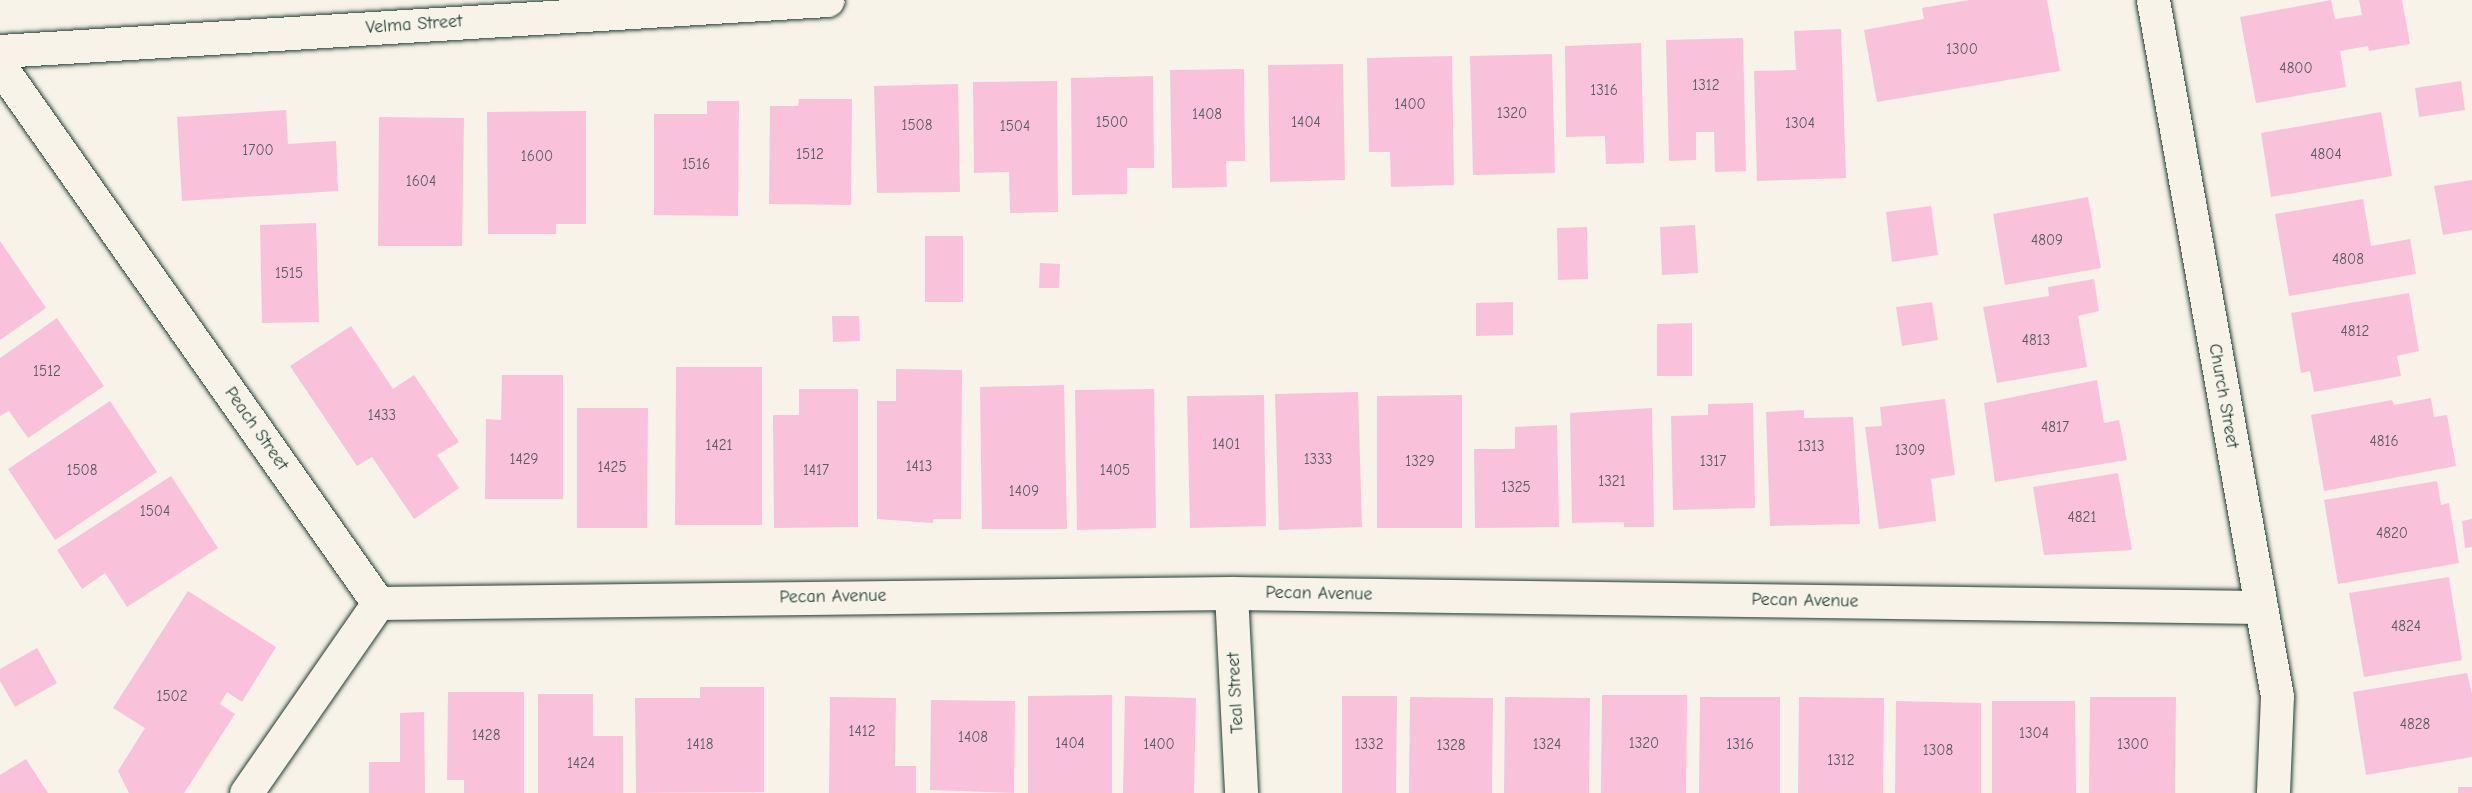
<!DOCTYPE html>
<style>
body{margin:0}
#map{position:relative;width:2472px;height:793px;overflow:hidden;background:#f7f3e8;font-family:"Comic Neue",sans-serif}
div>[style]{position:absolute}
.building>*{inset:0;background:#f9c2da}
.roads{filter:drop-shadow(0 0 2px #1f3d34) drop-shadow(0 0 2px #1f3d34)}
.minor>*{height:33px;margin:-16.5px;padding:0 16.5px;transform-origin:16.5px;border-radius:16.5px;background:#f7f3e8}
span{translate:-50% -50%;white-space:nowrap;text-align:center;line-height:1.15;-webkit-text-stroke:6px #f7f3e8;paint-order:stroke}
.number-label{font-size:15px;color:#565e5e}
.number-label span{-webkit-text-stroke-width:0}
.street-label{font-size:18px;color:#1f3d34}
</style>
<div id="map">
<div class="building">
<i style="clip-path:polygon(1969px 0,2047px 0,2060px 71px,1877px 102px,1864px 30px,1924px 19px,1922px 8px)"></i>
<i style="clip-path:polygon(2331px 0,2335px 19px,2362px 15px,2359px 0,2402px 0,2410px 44px,2369px 51px,2368px 46px,2340px 51px,2346px 87px,2256px 103px,2240px 17px)"></i>
<i style="clip-path:polygon(1841px 29px,1846px 178px,1757px 181px,1754px 71px,1796px 70px,1794px 31px)"></i>
<i style="clip-path:polygon(1743px 38px,1746px 171px,1715px 172px,1714px 132px,1696px 132px,1696px 160px,1669px 161px,1666px 40px)"></i>
<i style="clip-path:polygon(1641px 43px,1644px 163px,1606px 164px,1605px 136px,1566px 137px,1565px 46px)"></i>
<i style="clip-path:polygon(1552px 54px,1555px 173px,1473px 175px,1470px 56px)"></i>
<i style="clip-path:polygon(1452px 56px,1454px 185px,1391px 187px,1390px 152px,1369px 152px,1367px 58px)"></i>
<i style="clip-path:polygon(1343px 64px,1345px 180px,1270px 182px,1268px 65px)"></i>
<i style="clip-path:polygon(1244px 69px,1245px 161px,1226px 161px,1227px 187px,1172px 188px,1170px 70px)"></i>
<i style="clip-path:polygon(1153px 76px,1154px 168px,1127px 168px,1127px 194px,1072px 195px,1071px 78px)"></i>
<i style="clip-path:polygon(1057px 81px,1058px 212px,1010px 213px,1009px 172px,974px 173px,973px 82px)"></i>
<i style="clip-path:polygon(2461px 81px,2465px 110px,2419px 117px,2415px 88px)"></i>
<i style="clip-path:polygon(958px 84px,960px 192px,877px 193px,874px 86px)"></i>
<i style="clip-path:polygon(799px 99px,852px 99px,851px 205px,769px 204px,770px 106px,798px 106px)"></i>
<i style="clip-path:polygon(707px 101px,739px 101px,738px 216px,654px 215px,654px 114px,707px 114px)"></i>
<i style="clip-path:polygon(286px 110px,288px 144px,336px 141px,338px 191px,182px 201px,177px 117px)"></i>
<i style="clip-path:polygon(586px 111px,586px 224px,556px 224px,556px 234px,488px 234px,487px 112px)"></i>
<i style="clip-path:polygon(2381px 112px,2392px 176px,2271px 197px,2261px 133px)"></i>
<i style="clip-path:polygon(379px 117px,464px 118px,462px 246px,378px 246px)"></i>
<i style="clip-path:polygon(2472px 180px,2472px 230px,2443px 235px,2434px 186px)"></i>
<i style="clip-path:polygon(2088px 197px,2101px 268px,2005px 285px,1993px 214px)"></i>
<i style="clip-path:polygon(2363px 199px,2371px 246px,2410px 239px,2416px 274px,2289px 296px,2275px 214px)"></i>
<i style="clip-path:polygon(1931px 206px,1938px 255px,1892px 262px,1886px 212px)"></i>
<i style="clip-path:polygon(316px 223px,319px 322px,262px 323px,260px 225px)"></i>
<i style="clip-path:polygon(1695px 225px,1698px 273px,1662px 275px,1660px 227px)"></i>
<i style="clip-path:polygon(1587px 227px,1588px 279px,1558px 280px,1557px 228px)"></i>
<i style="clip-path:polygon(925px 236px,963px 236px,963px 302px,925px 302px)"></i>
<i style="clip-path:polygon(0 241px,46px 308px,0 340px)"></i>
<i style="clip-path:polygon(1040px 263px,1060px 264px,1059px 288px,1039px 288px)"></i>
<i style="clip-path:polygon(2094px 279px,2099px 311px,2078px 316px,2087px 367px,1997px 383px,1983px 307px,2049px 296px,2048px 287px)"></i>
<i style="clip-path:polygon(2409px 293px,2419px 351px,2397px 356px,2401px 376px,2314px 392px,2310px 371px,2301px 373px,2291px 313px)"></i>
<i style="clip-path:polygon(1513px 302px,1513px 335px,1476px 336px,1476px 303px)"></i>
<i style="clip-path:polygon(1932px 302px,1938px 340px,1902px 346px,1896px 307px)"></i>
<i style="clip-path:polygon(832px 316px,859px 316px,860px 341px,833px 342px)"></i>
<i style="clip-path:polygon(57px 318px,104px 386px,28px 438px,9px 411px,0 416px,0 358px)"></i>
<i style="clip-path:polygon(1692px 323px,1692px 376px,1657px 376px,1657px 324px)"></i>
<i style="clip-path:polygon(351px 326px,393px 389px,414px 375px,459px 442px,437px 455px,459px 488px,414px 519px,372px 457px,357px 466px,290px 366px)"></i>
<i style="clip-path:polygon(676px 367px,762px 367px,762px 525px,675px 525px)"></i>
<i style="clip-path:polygon(896px 369px,962px 370px,961px 519px,933px 519px,933px 523px,877px 519px,877px 401px,896px 401px)"></i>
<i style="clip-path:polygon(502px 375px,563px 375px,563px 499px,485px 499px,486px 419px,501px 420px)"></i>
<i style="clip-path:polygon(2097px 380px,2104px 423px,2119px 420px,2127px 460px,1995px 482px,1984px 403px)"></i>
<i style="clip-path:polygon(1064px 385px,1067px 529px,982px 529px,980px 387px)"></i>
<i style="clip-path:polygon(799px 389px,858px 389px,858px 527px,774px 528px,773px 415px,799px 415px)"></i>
<i style="clip-path:polygon(1154px 389px,1156px 528px,1077px 530px,1075px 390px)"></i>
<i style="clip-path:polygon(1358px 392px,1362px 527px,1279px 530px,1275px 394px)"></i>
<i style="clip-path:polygon(1264px 395px,1266px 526px,1190px 528px,1187px 396px)"></i>
<i style="clip-path:polygon(1462px 395px,1462px 528px,1377px 528px,1377px 396px)"></i>
<i style="clip-path:polygon(2431px 398px,2434px 417px,2447px 415px,2456px 466px,2324px 491px,2311px 415px,2392px 400px,2394px 405px)"></i>
<i style="clip-path:polygon(1945px 399px,1955px 475px,1931px 479px,1936px 521px,1879px 529px,1865px 427px,1882px 426px,1880px 407px)"></i>
<i style="clip-path:polygon(110px 401px,157px 472px,55px 540px,8px 469px)"></i>
<i style="clip-path:polygon(1753px 403px,1755px 508px,1673px 510px,1671px 416px,1708px 415px,1708px 404px)"></i>
<i style="clip-path:polygon(577px 408px,648px 408px,647px 528px,577px 528px)"></i>
<i style="clip-path:polygon(1652px 408px,1654px 527px,1624px 527px,1624px 522px,1572px 523px,1570px 413px)"></i>
<i style="clip-path:polygon(1804px 410px,1804px 418px,1853px 417px,1860px 524px,1770px 526px,1766px 412px)"></i>
<i style="clip-path:polygon(1557px 425px,1559px 527px,1475px 528px,1474px 449px,1515px 449px,1515px 427px)"></i>
<i style="clip-path:polygon(2118px 473px,2132px 550px,2044px 555px,2033px 487px)"></i>
<i style="clip-path:polygon(171px 476px,218px 548px,127px 607px,105px 573px,82px 589px,57px 550px)"></i>
<i style="clip-path:polygon(2437px 481px,2441px 505px,2449px 503px,2459px 563px,2338px 584px,2324px 500px)"></i>
<i style="clip-path:polygon(2472px 519px,2472px 547px,2465px 548px,2462px 521px)"></i>
<i style="clip-path:polygon(2449px 577px,2462px 660px,2364px 677px,2349px 593px)"></i>
<i style="clip-path:polygon(188px 591px,276px 647px,242px 702px,227px 692px,220px 704px,235px 714px,184px 793px,129px 793px,118px 771px,145px 728px,113px 708px)"></i>
<i style="clip-path:polygon(37px 648px,57px 683px,15px 707px,0 681px,0 669px)"></i>
<i style="clip-path:polygon(2467px 673px,2472px 694px,2472px 757px,2366px 775px,2353px 692px)"></i>
<i style="clip-path:polygon(700px 687px,764px 687px,764px 792px,636px 793px,635px 698px,700px 698px)"></i>
<i style="clip-path:polygon(448px 692px,524px 692px,524px 793px,464px 793px,464px 780px,447px 780px)"></i>
<i style="clip-path:polygon(538px 694px,593px 694px,593px 736px,623px 736px,623px 793px,538px 793px)"></i>
<i style="clip-path:polygon(1112px 695px,1112px 793px,1028px 793px,1028px 696px)"></i>
<i style="clip-path:polygon(1602px 695px,1687px 695px,1686px 793px,1601px 793px)"></i>
<i style="clip-path:polygon(1125px 696px,1196px 698px,1194px 793px,1123px 793px)"></i>
<i style="clip-path:polygon(1342px 696px,1397px 696px,1396px 793px,1342px 793px)"></i>
<i style="clip-path:polygon(830px 697px,896px 698px,895px 766px,916px 766px,916px 793px,829px 793px)"></i>
<i style="clip-path:polygon(1410px 697px,1493px 698px,1492px 793px,1409px 793px)"></i>
<i style="clip-path:polygon(1505px 697px,1590px 698px,1589px 793px,1504px 793px)"></i>
<i style="clip-path:polygon(1700px 697px,1780px 697px,1780px 793px,1699px 793px)"></i>
<i style="clip-path:polygon(1799px 697px,1884px 698px,1883px 793px,1798px 793px)"></i>
<i style="clip-path:polygon(2090px 697px,2176px 697px,2175px 793px,2089px 793px)"></i>
<i style="clip-path:polygon(931px 700px,1015px 701px,1014px 793px,930px 790px)"></i>
<i style="clip-path:polygon(1896px 701px,1981px 703px,1981px 793px,1895px 793px)"></i>
<i style="clip-path:polygon(1992px 701px,2075px 701px,2076px 793px,1992px 793px)"></i>
<i style="clip-path:polygon(424px 712px,425px 793px,369px 793px,369px 762px,400px 762px,400px 713px)"></i>
<i style="clip-path:polygon(26px 759px,48px 793px,0 793px,0 775px)"></i>
<i style="clip-path:polygon(2458px 787px,2472px 787px,2472px 793px,2458px 793px)"></i>
</div>
<div class="roads">
<div class="minor">
<i style="left:2153px;top:0;width:707px;rotate:79.9deg"></i>
<i style="left:2277px;top:696px;width:97px;rotate:92.4deg"></i>
<i style="left:0;top:51px;width:829px;rotate:-3.53deg"></i>
<i style="left:0;top:66px;width:657px;rotate:54.86deg"></i>
<i style="left:1231px;top:593px;width:200px;rotate:87.1deg"></i>
<i style="left:378px;top:603px;width:853px;rotate:-0.67deg"></i>
<i style="left:1231px;top:593px;width:1029px;rotate:0.78deg"></i>
<i style="left:246px;top:793px;width:231px;rotate:-55.2deg"></i>
</div>
</div>
<div class="number-label">
<span style="left:1962px;top:50px">1300</span>
<span style="left:2296px;top:69px">4800</span>
<span style="left:1706px;top:86px">1312</span>
<span style="left:1604px;top:91px">1316</span>
<span style="left:1410px;top:105px">1400</span>
<span style="left:1512px;top:114px">1320</span>
<span style="left:1207px;top:115px">1408</span>
<span style="left:1112px;top:123px">1500</span>
<span style="left:1306px;top:123px">1404</span>
<span style="left:1800px;top:124px">1304</span>
<span style="left:917px;top:126px">1508</span>
<span style="left:1015px;top:127px">1504</span>
<span style="left:258px;top:151px">1700</span>
<span style="left:810px;top:155px">1512</span>
<span style="left:2326px;top:155px">4804</span>
<span style="left:537px;top:157px">1600</span>
<span style="left:696px;top:165px">1516</span>
<span style="left:421px;top:182px">1604</span>
<span style="left:2047px;top:241px">4809</span>
<span style="left:2348px;top:260px">4808</span>
<span style="left:289px;top:274px">1515</span>
<span style="left:2355px;top:332px">4812</span>
<span style="left:2036px;top:341px">4813</span>
<span style="left:47px;top:372px">1512</span>
<span style="left:382px;top:416px">1433</span>
<span style="left:2055px;top:428px">4817</span>
<span style="left:2384px;top:442px">4816</span>
<span style="left:1226px;top:445px">1401</span>
<span style="left:719px;top:446px">1421</span>
<span style="left:1811px;top:447px">1313</span>
<span style="left:1910px;top:451px">1309</span>
<span style="left:524px;top:460px">1429</span>
<span style="left:1318px;top:460px">1333</span>
<span style="left:1420px;top:462px">1329</span>
<span style="left:1713px;top:462px">1317</span>
<span style="left:919px;top:467px">1413</span>
<span style="left:612px;top:468px">1425</span>
<span style="left:82px;top:471px">1508</span>
<span style="left:816px;top:471px">1417</span>
<span style="left:1115px;top:471px">1405</span>
<span style="left:1612px;top:482px">1321</span>
<span style="left:1516px;top:488px">1325</span>
<span style="left:1024px;top:492px">1409</span>
<span style="left:155px;top:512px">1504</span>
<span style="left:2082px;top:518px">4821</span>
<span style="left:2392px;top:534px">4820</span>
<span style="left:2406px;top:627px">4824</span>
<span style="left:172px;top:697px">1502</span>
<span style="left:2415px;top:725px">4828</span>
<span style="left:862px;top:732px">1412</span>
<span style="left:2034px;top:734px">1304</span>
<span style="left:486px;top:736px">1428</span>
<span style="left:973px;top:738px">1408</span>
<span style="left:1070px;top:744px">1404</span>
<span style="left:1644px;top:744px">1320</span>
<span style="left:700px;top:745px">1418</span>
<span style="left:1159px;top:745px">1400</span>
<span style="left:1369px;top:745px">1332</span>
<span style="left:1547px;top:745px">1324</span>
<span style="left:1740px;top:745px">1316</span>
<span style="left:2133px;top:745px">1300</span>
<span style="left:1451px;top:746px">1328</span>
<span style="left:1938px;top:751px">1308</span>
<span style="left:1841px;top:761px">1312</span>
<span style="left:581px;top:764px">1424</span>
</div>
<div class="street-label">
<span style="left:414px;top:25px;rotate:-4deg">Velma Street</span>
<span style="left:2223px;top:396px;rotate:80deg">Church Street</span>
<span style="left:256px;top:429px;rotate:55deg">Peach Street</span>
<span style="left:1319px;top:594px;rotate:1deg">Pecan Avenue</span>
<span style="left:833px;top:597px;rotate:-1deg">Pecan Avenue</span>
<span style="left:1805px;top:601px;rotate:1deg">Pecan Avenue</span>
<span style="left:1236px;top:693px;rotate:-93deg">Teal Street</span>
</div>
</div>
